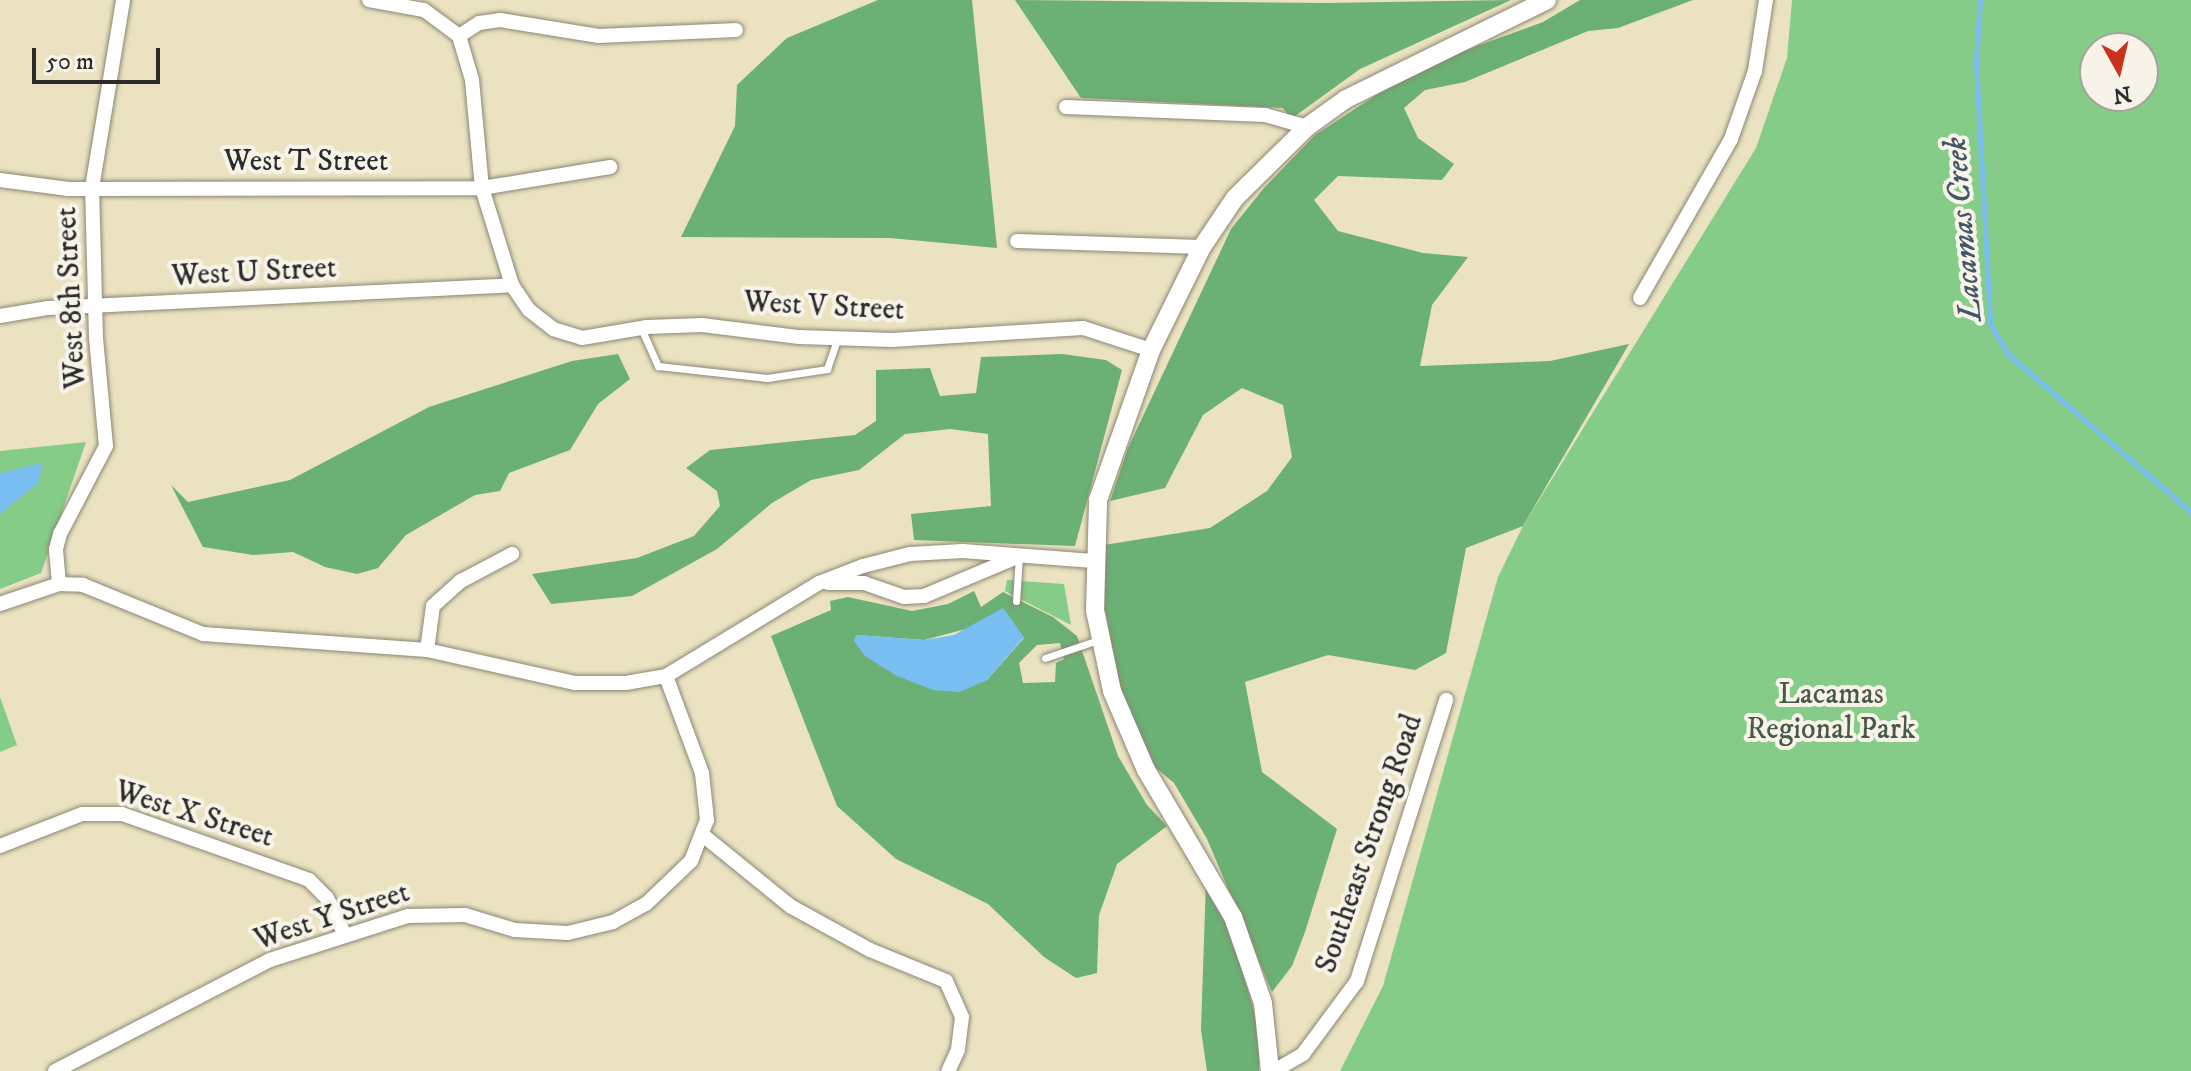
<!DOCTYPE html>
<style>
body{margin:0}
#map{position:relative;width:2191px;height:1071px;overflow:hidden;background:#ebe2c1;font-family:"IM FELL DW Pica",serif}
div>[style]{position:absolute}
.green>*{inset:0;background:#84cc88}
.forest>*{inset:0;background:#6bb074}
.water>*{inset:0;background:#79bef0}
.stream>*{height:5px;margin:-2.5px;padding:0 2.5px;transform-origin:2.5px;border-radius:2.5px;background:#79bef0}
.roads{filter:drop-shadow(0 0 2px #8b8676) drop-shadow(0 0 2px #8b8676)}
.lane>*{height:7px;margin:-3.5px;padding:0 3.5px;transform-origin:3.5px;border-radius:3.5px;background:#fff}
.street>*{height:14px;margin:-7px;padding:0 7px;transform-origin:7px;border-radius:7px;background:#fff}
.secondary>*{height:18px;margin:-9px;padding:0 9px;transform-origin:9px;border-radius:9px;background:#fff}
span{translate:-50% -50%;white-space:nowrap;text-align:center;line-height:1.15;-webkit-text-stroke:8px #f7f3e8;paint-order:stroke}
.street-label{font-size:30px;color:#2b2b2b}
.park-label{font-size:30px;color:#465b47}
.water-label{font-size:32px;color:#425766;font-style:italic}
.north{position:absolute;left:2079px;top:32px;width:80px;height:80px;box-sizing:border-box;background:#f7f3e8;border:2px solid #a5a39c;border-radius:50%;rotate:172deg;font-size:22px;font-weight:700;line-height:32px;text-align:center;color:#2b2b2b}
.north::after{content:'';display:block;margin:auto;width:28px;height:36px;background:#c8321e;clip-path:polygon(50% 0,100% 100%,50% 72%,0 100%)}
.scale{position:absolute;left:32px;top:48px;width:128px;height:36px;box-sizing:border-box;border:4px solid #2b2b2b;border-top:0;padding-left:10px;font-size:24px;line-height:28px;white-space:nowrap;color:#2b2b2b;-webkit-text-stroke:6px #f7f3e8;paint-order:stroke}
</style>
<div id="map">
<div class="green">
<i style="clip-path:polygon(evenodd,1792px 0,2191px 0,2191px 1071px,1340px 1071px,1383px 986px,1498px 577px,1523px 526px,1756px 148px,1787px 58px,1792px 0,2095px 48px,2143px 48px,2143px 96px,2095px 96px,2095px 48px)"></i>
<i style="clip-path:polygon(86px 442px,41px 573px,0 589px,0 451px)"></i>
<i style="clip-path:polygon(1007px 580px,1064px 584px,1071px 625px,1005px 591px)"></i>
<i style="clip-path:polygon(0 697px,17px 745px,0 752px)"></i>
</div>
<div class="forest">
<i style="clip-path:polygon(878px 0,972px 0,997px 248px,890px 238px,681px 237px,735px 126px,737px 85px,787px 38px)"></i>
<i style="clip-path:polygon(1015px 0,1326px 3px,1511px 0,1360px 69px,1291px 119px,1283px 108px,1081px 98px)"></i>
<i style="clip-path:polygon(1580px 0,1693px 0,1618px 28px,1588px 31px,1465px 82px,1425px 90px,1404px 108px,1418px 138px,1454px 164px,1442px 180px,1338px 176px,1314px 200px,1338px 231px,1423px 253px,1468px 257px,1432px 305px,1420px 366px,1550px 361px,1629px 344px,1523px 526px,1466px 548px,1446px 653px,1415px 670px,1328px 655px,1245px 682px,1262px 772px,1337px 829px,1305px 932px,1292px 966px,1272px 992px,1207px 839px,1174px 783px,1155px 767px,1121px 691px,1105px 610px,1104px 545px,1210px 528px,1267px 491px,1292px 457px,1283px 405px,1242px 388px,1203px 415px,1165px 488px,1110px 501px,1128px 448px,1231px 229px,1264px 188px,1315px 135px,1419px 67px,1543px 22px)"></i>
<i style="clip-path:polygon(618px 354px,630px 379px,598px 404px,570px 450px,509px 473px,500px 491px,475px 495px,406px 535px,378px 568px,357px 574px,325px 567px,293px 552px,253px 555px,203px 547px,171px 485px,188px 502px,290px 480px,429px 407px,572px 361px)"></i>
<i style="clip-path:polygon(1062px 354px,1106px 360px,1122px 370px,1075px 546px,914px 540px,911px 514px,991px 506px,988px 434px,950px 429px,905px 434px,859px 470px,811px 480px,772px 503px,717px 549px,632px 596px,551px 604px,532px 574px,637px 558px,694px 536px,720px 506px,717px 491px,686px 468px,710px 450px,855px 435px,876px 421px,876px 370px,930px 368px,940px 396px,976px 393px,981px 357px)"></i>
<i style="clip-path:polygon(evenodd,974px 591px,981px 607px,1003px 592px,1053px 617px,1077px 636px,1118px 756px,1147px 805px,1167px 826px,1117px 864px,1099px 915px,1097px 973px,1076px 978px,1044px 957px,988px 904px,896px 859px,837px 806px,771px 636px,831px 610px,830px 601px,848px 597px,912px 611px,948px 604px,974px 591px,981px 625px,1024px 638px,987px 680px,854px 641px,857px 635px,924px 640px,981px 625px,974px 591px,1060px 643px,1064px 659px,1056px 663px,1055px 682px,1023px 683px,1019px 663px,1037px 645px,1060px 643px)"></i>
<i style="clip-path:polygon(1206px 881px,1235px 944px,1259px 1029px,1259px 1071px,1207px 1071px,1201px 1030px)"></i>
</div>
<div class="water">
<i style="clip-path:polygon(42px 463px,39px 482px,0 514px,0 473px)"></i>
<i style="clip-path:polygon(1003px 608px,1024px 637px,987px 680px,960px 692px,933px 690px,897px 676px,865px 656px,854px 641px,856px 635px,924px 640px,954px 635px)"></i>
</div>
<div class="stream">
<i style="left:1980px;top:0;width:62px;rotate:93.7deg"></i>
<i style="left:1976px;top:62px;width:262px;rotate:86.9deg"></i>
<i style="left:1990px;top:324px;width:35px;rotate:59deg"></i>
<i style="left:2008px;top:354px;width:242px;rotate:40.8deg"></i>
</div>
<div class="roads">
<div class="lane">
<i style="left:641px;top:328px;width:42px;rotate:65.9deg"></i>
<i style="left:658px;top:366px;width:110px;rotate:6.3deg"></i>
<i style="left:767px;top:378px;width:61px;rotate:-8.5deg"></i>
<i style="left:827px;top:369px;width:31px;rotate:-71deg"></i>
<i style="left:1016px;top:601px;width:45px;rotate:-86.2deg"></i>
<i style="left:1045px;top:658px;width:56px;rotate:-18.8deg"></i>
</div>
<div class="street">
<i style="left:369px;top:0;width:56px;rotate:10.3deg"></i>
<i style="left:424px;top:10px;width:44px;rotate:36.6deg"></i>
<i style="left:459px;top:36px;width:46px;rotate:73.5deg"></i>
<i style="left:472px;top:80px;width:108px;rotate:84.7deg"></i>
<i style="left:482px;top:188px;width:102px;rotate:72.8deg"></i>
<i style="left:512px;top:285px;width:30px;rotate:56deg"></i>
<i style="left:529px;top:310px;width:31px;rotate:38deg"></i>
<i style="left:553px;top:329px;width:30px;rotate:17deg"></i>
<i style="left:582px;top:338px;width:66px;rotate:-9.6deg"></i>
<i style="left:647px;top:327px;width:55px;rotate:-2.1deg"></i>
<i style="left:702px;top:325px;width:98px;rotate:7.1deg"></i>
<i style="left:799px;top:337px;width:93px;rotate:1.8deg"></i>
<i style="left:892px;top:340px;width:191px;rotate:-3.6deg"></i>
<i style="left:1083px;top:328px;width:71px;rotate:17.9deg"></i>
<i style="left:459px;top:36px;width:24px;rotate:-33deg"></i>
<i style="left:479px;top:23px;width:21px;rotate:-8deg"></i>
<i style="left:500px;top:20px;width:100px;rotate:9.2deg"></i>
<i style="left:599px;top:36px;width:137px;rotate:-2.5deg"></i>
<i style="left:1066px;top:107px;width:199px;rotate:2.3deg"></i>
<i style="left:1265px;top:115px;width:44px;rotate:15.9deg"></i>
<i style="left:0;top:180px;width:69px;rotate:7.5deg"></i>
<i style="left:68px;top:189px;width:414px;rotate:-0.1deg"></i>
<i style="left:482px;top:188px;width:130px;rotate:-9.3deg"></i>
<i style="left:1017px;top:241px;width:185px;rotate:1.9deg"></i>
<i style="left:1640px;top:298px;width:183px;rotate:-60.2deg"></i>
<i style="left:1731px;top:139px;width:72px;rotate:-70.6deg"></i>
<i style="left:1755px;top:71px;width:72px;rotate:-81.2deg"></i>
<i style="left:0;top:316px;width:49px;rotate:-9.5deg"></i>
<i style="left:48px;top:308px;width:465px;rotate:-2.8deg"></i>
<i style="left:828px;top:583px;width:36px"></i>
<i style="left:864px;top:583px;width:42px;rotate:19.3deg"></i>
<i style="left:904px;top:597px;width:20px;rotate:-3deg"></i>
<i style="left:924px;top:596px;width:95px;rotate:-22.8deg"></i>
<i style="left:59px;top:584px;width:35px;rotate:-95deg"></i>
<i style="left:56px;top:549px;width:16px;rotate:-75deg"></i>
<i style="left:60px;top:534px;width:99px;rotate:-62.4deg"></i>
<i style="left:106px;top:446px;width:108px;rotate:-95.3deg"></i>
<i style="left:96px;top:338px;width:150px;rotate:-91.5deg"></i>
<i style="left:92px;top:188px;width:191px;rotate:-80.6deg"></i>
<i style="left:0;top:604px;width:62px;rotate:-18.7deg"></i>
<i style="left:59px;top:584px;width:24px;rotate:2deg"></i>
<i style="left:83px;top:585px;width:130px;rotate:22.2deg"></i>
<i style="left:203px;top:634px;width:225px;rotate:4.1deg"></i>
<i style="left:427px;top:650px;width:152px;rotate:12.6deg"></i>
<i style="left:575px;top:683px;width:51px"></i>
<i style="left:626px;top:683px;width:41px;rotate:-9.9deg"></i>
<i style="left:666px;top:676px;width:179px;rotate:-31.3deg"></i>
<i style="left:819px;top:583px;width:47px;rotate:-21.1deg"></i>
<i style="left:863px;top:566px;width:49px;rotate:-14.3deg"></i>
<i style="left:910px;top:554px;width:53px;rotate:-3.2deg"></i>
<i style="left:963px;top:551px;width:130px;rotate:4.4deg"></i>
<i style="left:427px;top:650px;width:44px;rotate:-82.2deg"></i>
<i style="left:433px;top:606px;width:38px;rotate:-42deg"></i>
<i style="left:461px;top:581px;width:58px;rotate:-27.9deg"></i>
<i style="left:704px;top:836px;width:111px;rotate:39.1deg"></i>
<i style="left:790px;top:906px;width:91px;rotate:28.8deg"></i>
<i style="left:870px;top:950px;width:82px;rotate:22.2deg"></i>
<i style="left:946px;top:981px;width:39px;rotate:66deg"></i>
<i style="left:962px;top:1017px;width:33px;rotate:97deg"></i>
<i style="left:958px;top:1050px;width:23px;rotate:115deg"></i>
<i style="left:0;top:846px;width:88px;rotate:-21.3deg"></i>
<i style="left:82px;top:814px;width:40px"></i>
<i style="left:122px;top:814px;width:198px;rotate:19.4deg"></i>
<i style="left:309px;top:880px;width:25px;rotate:45deg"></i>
<i style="left:327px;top:898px;width:41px;rotate:64.1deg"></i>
<i style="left:55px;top:1071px;width:242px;rotate:-27.3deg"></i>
<i style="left:270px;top:960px;width:145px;rotate:-17.7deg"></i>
<i style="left:408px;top:916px;width:57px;rotate:-1deg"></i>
<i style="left:465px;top:915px;width:52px;rotate:16.7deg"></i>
<i style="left:515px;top:930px;width:53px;rotate:3.2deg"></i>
<i style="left:568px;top:933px;width:46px;rotate:-13.7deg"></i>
<i style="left:613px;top:922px;width:38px;rotate:-29deg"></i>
<i style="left:646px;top:904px;width:62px;rotate:-43.7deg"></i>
<i style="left:691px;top:861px;width:44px;rotate:-68.7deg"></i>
<i style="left:707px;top:820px;width:47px;rotate:-96.1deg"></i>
<i style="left:702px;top:773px;width:103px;rotate:-110.4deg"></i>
<i style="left:1274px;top:1071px;width:34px;rotate:-30deg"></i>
<i style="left:1303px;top:1054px;width:91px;rotate:-53.5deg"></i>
<i style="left:1357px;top:981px;width:295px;rotate:-72.4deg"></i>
</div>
<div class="secondary">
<i style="left:1270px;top:1071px;width:68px;rotate:-95.9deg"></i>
<i style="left:1263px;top:1003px;width:91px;rotate:-109.2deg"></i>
<i style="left:1233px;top:917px;width:171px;rotate:-120.6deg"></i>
<i style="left:1146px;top:770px;width:86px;rotate:-113.3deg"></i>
<i style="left:1112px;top:691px;width:83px;rotate:-101.9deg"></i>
<i style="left:1095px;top:610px;width:110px;rotate:-88.4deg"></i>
<i style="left:1098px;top:500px;width:159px;rotate:-70.5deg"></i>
<i style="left:1151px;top:350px;width:115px;rotate:-63.7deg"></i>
<i style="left:1202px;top:247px;width:59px;rotate:-56deg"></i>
<i style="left:1235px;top:198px;width:101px;rotate:-44.6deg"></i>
<i style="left:1307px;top:127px;width:48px;rotate:-35.7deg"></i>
<i style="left:1346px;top:99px;width:224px;rotate:-26.2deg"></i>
</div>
</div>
<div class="street-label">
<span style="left:306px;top:162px">West T Street</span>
<span style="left:254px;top:273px;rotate:-3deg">West U Street</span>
<span style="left:72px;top:298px;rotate:-93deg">West 8th Street</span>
<span style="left:824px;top:307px;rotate:3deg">West V Street</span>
<span style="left:194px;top:815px;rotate:17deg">West X Street</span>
<span style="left:1370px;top:844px;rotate:-71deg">Southeast Strong Road</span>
<span style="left:332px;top:917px;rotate:-18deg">West Y Street</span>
</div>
<div class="park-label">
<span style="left:1831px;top:712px">Lacamas<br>Regional Park</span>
</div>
<div class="water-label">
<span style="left:1964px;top:229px;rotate:-95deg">Lacamas Creek</span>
</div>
<div class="north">N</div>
<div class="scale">50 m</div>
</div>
